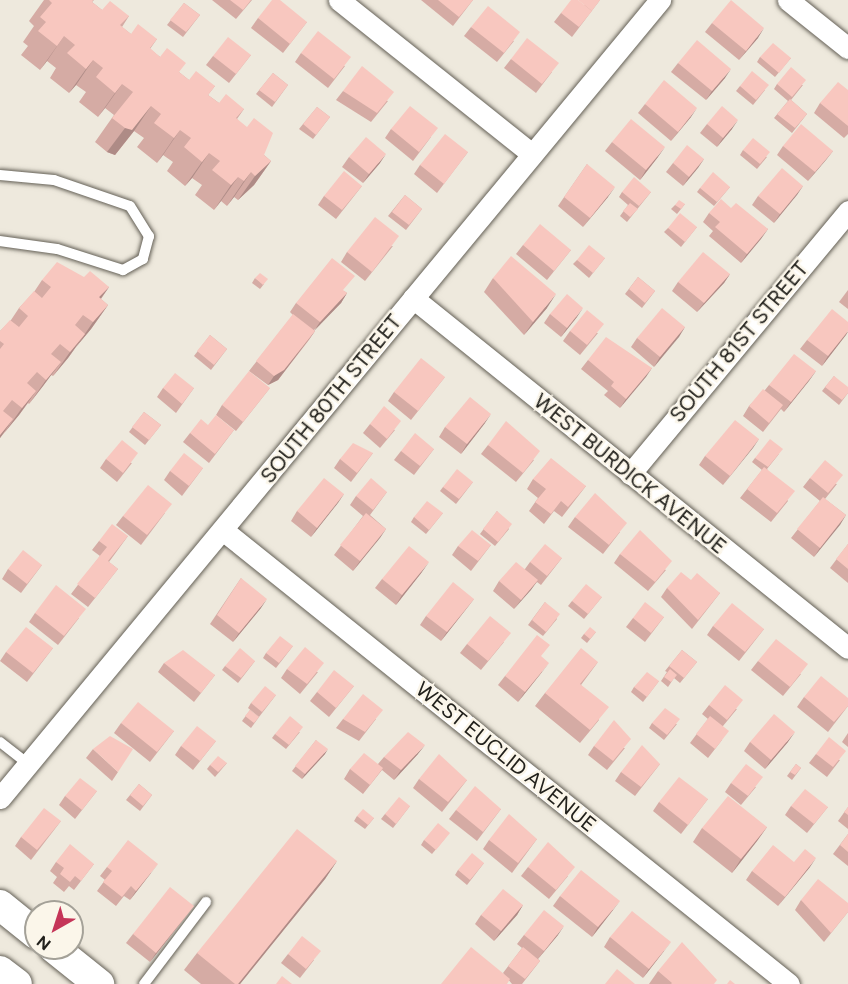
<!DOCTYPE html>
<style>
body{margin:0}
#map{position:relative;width:848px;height:984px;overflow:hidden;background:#eee9dd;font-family:Figtree,sans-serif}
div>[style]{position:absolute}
.roads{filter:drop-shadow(0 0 2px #646056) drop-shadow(0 0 2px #646056)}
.service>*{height:10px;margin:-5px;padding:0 5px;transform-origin:5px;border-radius:5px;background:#fff}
.minor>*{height:21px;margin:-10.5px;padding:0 10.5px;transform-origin:10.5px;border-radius:10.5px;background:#fff}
.secondary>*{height:30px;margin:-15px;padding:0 15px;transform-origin:15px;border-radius:15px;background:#fff}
.wall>*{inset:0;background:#d5aba4}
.shaded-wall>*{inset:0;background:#ae8b86}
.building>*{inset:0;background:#f8c7bf}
span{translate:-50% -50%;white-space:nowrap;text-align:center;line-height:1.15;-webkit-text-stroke:5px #fbf6ea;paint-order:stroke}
.street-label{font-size:21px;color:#22211c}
.north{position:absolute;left:24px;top:900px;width:60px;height:60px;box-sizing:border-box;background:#fbf6ea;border:2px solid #a4a198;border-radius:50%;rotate:219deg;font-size:16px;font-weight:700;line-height:24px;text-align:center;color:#22211c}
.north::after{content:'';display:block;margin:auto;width:21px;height:27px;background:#c53558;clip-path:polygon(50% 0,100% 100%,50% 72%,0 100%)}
</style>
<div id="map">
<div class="roads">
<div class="service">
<i style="left:0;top:175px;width:54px;rotate:5.3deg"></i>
<i style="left:54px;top:180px;width:80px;rotate:18.9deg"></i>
<i style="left:130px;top:206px;width:36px;rotate:58deg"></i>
<i style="left:149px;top:236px;width:24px;rotate:105deg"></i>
<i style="left:143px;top:259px;width:23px;rotate:151deg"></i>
<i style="left:123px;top:270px;width:69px;rotate:-162.3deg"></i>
<i style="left:57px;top:249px;width:58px;rotate:-172deg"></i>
<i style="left:0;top:742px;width:36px;rotate:38deg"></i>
<i style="left:144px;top:984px;width:103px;rotate:-52.9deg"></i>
</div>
<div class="minor">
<i style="left:339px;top:0;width:247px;rotate:38.6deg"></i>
<i style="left:788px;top:0;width:77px;rotate:38.7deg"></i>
<i style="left:413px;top:298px;width:558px;rotate:38.82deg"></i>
<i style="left:630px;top:474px;width:342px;rotate:-50.3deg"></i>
<i style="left:224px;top:531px;width:724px;rotate:38.72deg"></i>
<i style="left:0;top:798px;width:1036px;rotate:-50.41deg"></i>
</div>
<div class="secondary">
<i style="left:0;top:905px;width:46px;rotate:38.9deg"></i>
<i style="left:54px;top:948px;width:58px;rotate:38.7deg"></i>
<i style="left:0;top:971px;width:21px;rotate:37deg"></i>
</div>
</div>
<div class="wall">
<i style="clip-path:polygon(44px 0,94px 0,92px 2px,102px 10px,129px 16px,122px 27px,131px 34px,157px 39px,150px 49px,189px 80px,215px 86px,208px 95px,219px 103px,244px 109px,237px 119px,264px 155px,271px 161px,254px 185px,238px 200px,234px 197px,227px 206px,221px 201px,214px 210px,195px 195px,202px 185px,192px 178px,185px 186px,167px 171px,173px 162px,163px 155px,157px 163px,137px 147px,144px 138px,134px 131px,115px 155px,107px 152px,95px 142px,114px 115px,105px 108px,98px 117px,79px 102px,86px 92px,76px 85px,69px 93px,50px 78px,56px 68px,47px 61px,40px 70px,21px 55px,28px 46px,23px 42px,34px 26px,29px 21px)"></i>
<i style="clip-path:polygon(212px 0,252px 0,236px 19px)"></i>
<i style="clip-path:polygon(421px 0,473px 0,453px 26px)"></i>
<i style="clip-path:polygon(600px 0,572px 37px,554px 22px,561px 13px)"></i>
<i style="clip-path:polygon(184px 3px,200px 15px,183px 37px,167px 25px)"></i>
<i style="clip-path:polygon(258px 18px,307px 22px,283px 53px,251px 28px)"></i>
<i style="clip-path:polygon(712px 23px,758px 38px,739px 60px,705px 32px)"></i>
<i style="clip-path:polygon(471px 27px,514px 41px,497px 62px,464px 36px)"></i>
<i style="clip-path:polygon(301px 53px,345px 66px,328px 88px,295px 62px)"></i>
<i style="clip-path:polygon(251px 55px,229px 83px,206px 65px,213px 56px)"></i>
<i style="clip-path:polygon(760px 57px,791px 58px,775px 77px,757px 62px)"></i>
<i style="clip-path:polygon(511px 59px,552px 72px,536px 93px,504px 68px)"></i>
<i style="clip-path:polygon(678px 63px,725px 78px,706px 100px,671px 72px)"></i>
<i style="clip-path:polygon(273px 73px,288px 85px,272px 107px,256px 94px)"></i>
<i style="clip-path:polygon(777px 84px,803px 85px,791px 100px,807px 114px,792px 133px,774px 118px,788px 101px,774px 89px)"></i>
<i style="clip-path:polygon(740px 86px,765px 90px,753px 105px,736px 91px)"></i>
<i style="clip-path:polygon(848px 90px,848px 134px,844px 138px,814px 113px,820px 103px)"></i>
<i style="clip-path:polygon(343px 91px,388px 101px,371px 122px,336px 100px)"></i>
<i style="clip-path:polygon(645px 104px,691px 117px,671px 141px,638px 113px)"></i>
<i style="clip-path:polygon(317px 107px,330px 117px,313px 139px,299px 129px)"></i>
<i style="clip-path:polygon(707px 124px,732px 129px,717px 147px,700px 133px)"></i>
<i style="clip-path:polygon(391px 129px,431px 137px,413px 161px,385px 138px)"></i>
<i style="clip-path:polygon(612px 142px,658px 157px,640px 180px,605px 151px)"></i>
<i style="clip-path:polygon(783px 146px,833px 151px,808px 181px,777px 155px)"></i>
<i style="clip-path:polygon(743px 150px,767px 157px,757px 169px,740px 155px)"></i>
<i style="clip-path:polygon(468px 152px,437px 193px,414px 174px,420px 165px)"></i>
<i style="clip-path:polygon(349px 157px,380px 163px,363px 183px,342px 167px)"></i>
<i style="clip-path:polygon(704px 159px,683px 186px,666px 172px,673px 163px)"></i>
<i style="clip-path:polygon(587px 164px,608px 197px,583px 227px,558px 206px)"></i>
<i style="clip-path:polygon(362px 186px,336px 219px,318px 205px,324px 196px)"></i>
<i style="clip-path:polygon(803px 186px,774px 223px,752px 205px,758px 196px)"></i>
<i style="clip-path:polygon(730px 187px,714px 206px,697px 192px,700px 188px)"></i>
<i style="clip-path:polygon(622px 192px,651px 192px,627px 222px,620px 216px,628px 205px,619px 197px)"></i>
<i style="clip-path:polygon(405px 195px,422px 209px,406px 230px,388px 216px)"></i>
<i style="clip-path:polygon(685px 204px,677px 214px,671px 209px,675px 205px)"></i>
<i style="clip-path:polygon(731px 208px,768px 229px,741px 263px,709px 236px,713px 231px,703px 222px,709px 213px)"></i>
<i style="clip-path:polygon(697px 227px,681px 247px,664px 232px,668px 228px)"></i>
<i style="clip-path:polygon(523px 245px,571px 250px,547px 280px,516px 254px)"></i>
<i style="clip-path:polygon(393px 246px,365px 281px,341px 262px,347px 252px)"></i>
<i style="clip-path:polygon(605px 258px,589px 278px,573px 264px,577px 260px)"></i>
<i style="clip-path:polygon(730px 274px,724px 283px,697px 312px,672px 291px,678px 282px)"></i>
<i style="clip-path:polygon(84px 277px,109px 287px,101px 299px,108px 305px,91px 329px,76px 347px,68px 358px,53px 376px,51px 375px,43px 386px,29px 404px,28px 403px,19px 415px,0 438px,0 331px,11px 320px,19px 308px,34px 292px,42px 280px)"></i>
<i style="clip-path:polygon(638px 277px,655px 291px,642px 308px,625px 294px)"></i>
<i style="clip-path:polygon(255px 278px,264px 284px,260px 289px,252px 283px)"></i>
<i style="clip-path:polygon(493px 278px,547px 308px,524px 335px,484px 292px)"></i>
<i style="clip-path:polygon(848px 290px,848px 309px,839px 302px)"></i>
<i style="clip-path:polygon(344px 291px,347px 293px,341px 303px,314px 330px,315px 331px,309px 340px,278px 380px,268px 385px,249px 371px,293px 315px,290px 312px,296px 303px)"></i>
<i style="clip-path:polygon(550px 314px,577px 317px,561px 337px,544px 323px)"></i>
<i style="clip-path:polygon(685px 327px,654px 367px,631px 347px,637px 338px)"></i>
<i style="clip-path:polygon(570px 331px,598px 333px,580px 355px,563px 341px)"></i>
<i style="clip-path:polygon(848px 332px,822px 366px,800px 349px,807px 340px)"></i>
<i style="clip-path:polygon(210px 335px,227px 349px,211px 370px,194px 356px)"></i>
<i style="clip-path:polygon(588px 360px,652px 368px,620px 408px,604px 395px,608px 391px,581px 369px)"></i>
<i style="clip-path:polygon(816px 371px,784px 412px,781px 409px,763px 432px,743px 416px,749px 406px,765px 390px,769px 385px)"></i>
<i style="clip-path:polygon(834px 376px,848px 393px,839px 405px,822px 391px)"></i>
<i style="clip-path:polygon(445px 377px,411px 420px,388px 401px,394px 392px)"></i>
<i style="clip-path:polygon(163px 388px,194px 388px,176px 413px,157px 397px)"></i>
<i style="clip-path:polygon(270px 388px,236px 431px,216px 415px,222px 405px)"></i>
<i style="clip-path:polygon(144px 412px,161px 425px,145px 445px,129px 432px)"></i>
<i style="clip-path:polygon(485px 423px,461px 454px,439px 437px,445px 427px)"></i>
<i style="clip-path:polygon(370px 424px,395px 430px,380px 448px,363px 433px)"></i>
<i style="clip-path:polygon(234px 430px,209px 463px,183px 442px,190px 433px)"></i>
<i style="clip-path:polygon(759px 439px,723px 485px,699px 465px,705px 456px)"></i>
<i style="clip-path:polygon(488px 445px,534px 460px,516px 482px,481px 454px)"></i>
<i style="clip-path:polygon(434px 449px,414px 475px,394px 460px,401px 451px)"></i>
<i style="clip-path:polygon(373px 453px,351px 482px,334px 468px,340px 459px)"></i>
<i style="clip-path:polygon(779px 454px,767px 469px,788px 501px,771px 522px,740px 498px,762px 470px,752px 462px,755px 458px)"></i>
<i style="clip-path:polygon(106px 459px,132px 463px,117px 482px,100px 468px)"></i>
<i style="clip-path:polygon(203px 468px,182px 496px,164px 480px,170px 471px)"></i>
<i style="clip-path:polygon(810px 478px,837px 484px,825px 499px,846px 515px,814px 557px,791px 538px,820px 501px,803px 487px)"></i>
<i style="clip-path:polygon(533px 479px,586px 486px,562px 517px,554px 511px,544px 524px,529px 511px,538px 498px,527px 489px)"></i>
<i style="clip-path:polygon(473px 482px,456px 504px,440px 491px,443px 487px)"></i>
<i style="clip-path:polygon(387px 492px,370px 515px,386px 529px,353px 571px,334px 555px,363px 516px,350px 505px,356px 496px)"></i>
<i style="clip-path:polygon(344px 494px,311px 537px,291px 521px,297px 511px)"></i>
<i style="clip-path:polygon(497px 511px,509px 529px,495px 546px,480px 534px)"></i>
<i style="clip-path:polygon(165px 513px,141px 545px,116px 525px,123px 516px)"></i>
<i style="clip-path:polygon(443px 513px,426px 534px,411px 522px,414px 517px)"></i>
<i style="clip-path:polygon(575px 517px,620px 532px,603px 554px,568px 527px)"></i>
<i style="clip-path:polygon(128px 536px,109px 562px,118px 569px,88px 607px,71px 594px,100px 556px,92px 550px,99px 541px)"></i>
<i style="clip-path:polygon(848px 544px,848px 583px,830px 568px)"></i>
<i style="clip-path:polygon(491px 545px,471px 571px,452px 555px,458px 546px)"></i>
<i style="clip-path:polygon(620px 554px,666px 570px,648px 591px,614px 563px)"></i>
<i style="clip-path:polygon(562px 558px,541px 585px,537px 582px,514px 609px,493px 591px,499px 581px,525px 569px,530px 562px)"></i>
<i style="clip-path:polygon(42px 565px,21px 593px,2px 579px,8px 569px)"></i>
<i style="clip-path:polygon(422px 572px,396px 605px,375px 588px,382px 579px)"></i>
<i style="clip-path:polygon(241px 578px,261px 608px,233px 642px,210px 624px)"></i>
<i style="clip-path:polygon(691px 580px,720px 593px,692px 629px,661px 597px,667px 588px)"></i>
<i style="clip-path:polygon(602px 597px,584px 619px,568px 606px,572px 601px)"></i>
<i style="clip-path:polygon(474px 599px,441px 641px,420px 625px,426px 616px)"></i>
<i style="clip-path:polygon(545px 602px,557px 619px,543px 636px,528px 625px)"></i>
<i style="clip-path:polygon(35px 613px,79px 618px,58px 645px,29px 622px)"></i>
<i style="clip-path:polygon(664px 617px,645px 642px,626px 627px,633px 618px)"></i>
<i style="clip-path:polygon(713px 626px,764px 629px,739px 661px,707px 635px)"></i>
<i style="clip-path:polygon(596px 632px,587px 643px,581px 638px,584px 634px)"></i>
<i style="clip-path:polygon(504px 642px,481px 670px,460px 653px,467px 644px)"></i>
<i style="clip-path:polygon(293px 646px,276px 668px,263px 658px,266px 653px)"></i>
<i style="clip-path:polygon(53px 648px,27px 682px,0 661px,6px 652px)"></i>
<i style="clip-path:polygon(682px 650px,697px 662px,680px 683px,674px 678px,668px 687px,661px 681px,667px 672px,665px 671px)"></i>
<i style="clip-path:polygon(541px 657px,542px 672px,518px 702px,498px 685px,505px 676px)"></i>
<i style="clip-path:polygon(255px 661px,238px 683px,222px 670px,225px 666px)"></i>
<i style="clip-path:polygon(758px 661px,801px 674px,783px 696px,751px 670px)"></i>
<i style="clip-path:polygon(598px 662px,581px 685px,599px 720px,580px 743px,535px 706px,545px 693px)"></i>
<i style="clip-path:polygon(164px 663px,215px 675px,194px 702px,158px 672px)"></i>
<i style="clip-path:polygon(287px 669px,318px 672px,300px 694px,281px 678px)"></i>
<i style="clip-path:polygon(659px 681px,643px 702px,631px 692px,634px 687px)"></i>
<i style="clip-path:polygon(354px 686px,329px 717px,310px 701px,317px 692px)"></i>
<i style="clip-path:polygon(276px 695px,259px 717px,248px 708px,251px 703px)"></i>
<i style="clip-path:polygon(804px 697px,848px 706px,828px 732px,797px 707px)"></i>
<i style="clip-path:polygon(709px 705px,737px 709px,723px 726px,722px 740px,708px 758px,690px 743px,708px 719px,702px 714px)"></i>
<i style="clip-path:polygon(250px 710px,259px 717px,251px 728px,242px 721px)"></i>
<i style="clip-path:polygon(343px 719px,376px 719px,359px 741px,336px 728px)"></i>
<i style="clip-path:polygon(121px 723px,174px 731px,150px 762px,114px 733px)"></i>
<i style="clip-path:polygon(652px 723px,677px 724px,664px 740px,649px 728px)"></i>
<i style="clip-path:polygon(300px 732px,286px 749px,272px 738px,275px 734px)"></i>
<i style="clip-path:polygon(848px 733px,848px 747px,842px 742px)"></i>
<i style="clip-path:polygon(316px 740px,325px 754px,302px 779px,292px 771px)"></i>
<i style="clip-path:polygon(216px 741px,193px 770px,175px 755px,181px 746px)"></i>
<i style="clip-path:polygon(750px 742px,788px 742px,765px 769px,744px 751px)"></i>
<i style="clip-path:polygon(594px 746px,625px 748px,607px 770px,588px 755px)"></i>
<i style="clip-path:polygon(93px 749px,118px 772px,112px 781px,86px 758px)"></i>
<i style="clip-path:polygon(418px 754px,394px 780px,382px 770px,363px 794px,344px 779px,350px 769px,378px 764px,384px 757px)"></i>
<i style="clip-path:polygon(816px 754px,840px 760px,827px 777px,809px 763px)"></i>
<i style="clip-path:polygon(227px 763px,215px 777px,207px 769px,210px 765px)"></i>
<i style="clip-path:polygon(660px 764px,635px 796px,615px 781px,621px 772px)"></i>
<i style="clip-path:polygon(796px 764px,801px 768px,792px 780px,787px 776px)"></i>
<i style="clip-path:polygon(419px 779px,467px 780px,442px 812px,413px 788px)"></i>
<i style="clip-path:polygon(731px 783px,756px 787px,741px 805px,725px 792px)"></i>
<i style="clip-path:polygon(139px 784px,152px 795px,140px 811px,126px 800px)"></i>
<i style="clip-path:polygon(97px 791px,75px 819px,59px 805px,65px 796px)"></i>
<i style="clip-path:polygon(708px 799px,681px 834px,653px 811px,659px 802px)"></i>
<i style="clip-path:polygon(410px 806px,393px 828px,381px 819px,385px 814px)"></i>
<i style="clip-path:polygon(791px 806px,828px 807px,807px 833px,785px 815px)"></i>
<i style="clip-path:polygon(848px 807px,848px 829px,838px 821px)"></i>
<i style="clip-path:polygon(501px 809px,477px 841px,449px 819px,456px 810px)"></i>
<i style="clip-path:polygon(357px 816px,374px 818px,365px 829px,354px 821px)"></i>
<i style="clip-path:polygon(61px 821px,31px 860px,15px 846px,21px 837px)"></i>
<i style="clip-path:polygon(767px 827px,757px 841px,732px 873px,693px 842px,702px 828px)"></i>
<i style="clip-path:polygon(848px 834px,848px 866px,833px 854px)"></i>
<i style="clip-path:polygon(446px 837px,432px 854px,421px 845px,424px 840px)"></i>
<i style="clip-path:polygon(537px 839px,512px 873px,483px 849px,489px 840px)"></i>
<i style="clip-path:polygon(337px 861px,325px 879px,240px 984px,201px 984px,184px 970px,197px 953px)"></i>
<i style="clip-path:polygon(56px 862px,94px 864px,74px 890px,69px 886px,64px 892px,53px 883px,57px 877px,50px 871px)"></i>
<i style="clip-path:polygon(794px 862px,810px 867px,778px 906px,746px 880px,752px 871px)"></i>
<i style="clip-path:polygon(484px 863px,467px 885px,455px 875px,458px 870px)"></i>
<i style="clip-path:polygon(107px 867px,151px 873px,130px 900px,124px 896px,116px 906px,97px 891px,105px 880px,100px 876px)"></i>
<i style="clip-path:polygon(528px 867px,568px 876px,549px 899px,521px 876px)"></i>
<i style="clip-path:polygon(560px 896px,613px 910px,592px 937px,553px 906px)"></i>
<i style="clip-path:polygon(801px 900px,848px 912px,824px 942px,795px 910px)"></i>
<i style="clip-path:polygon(523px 905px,517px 915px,494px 941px,475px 924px,481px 915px)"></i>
<i style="clip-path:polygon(194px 906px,150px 962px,126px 943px,133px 934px)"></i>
<i style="clip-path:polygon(524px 935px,558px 935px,538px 959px,540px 961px,522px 984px,512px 984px,503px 973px,522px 948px,517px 944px)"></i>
<i style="clip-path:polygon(610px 937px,664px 951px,643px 978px,604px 947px)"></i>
<i style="clip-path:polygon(288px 954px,314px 960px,300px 978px,281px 963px)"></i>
<i style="clip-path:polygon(658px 971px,714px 984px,649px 984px)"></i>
</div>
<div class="shaded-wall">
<i style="clip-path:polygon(764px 28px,758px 38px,739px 60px,746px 51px)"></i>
<i style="clip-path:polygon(64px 36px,47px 61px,40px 70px,57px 46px)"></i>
<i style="clip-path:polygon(93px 60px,76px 85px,69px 93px,86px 69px)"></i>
<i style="clip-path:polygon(731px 69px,725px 78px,706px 100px,712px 91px)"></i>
<i style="clip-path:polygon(122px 84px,105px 108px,98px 117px,115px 93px)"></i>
<i style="clip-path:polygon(151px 106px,134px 131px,115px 155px,107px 152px,125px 128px)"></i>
<i style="clip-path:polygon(697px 108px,691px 117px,671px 141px,678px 132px)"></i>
<i style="clip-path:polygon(738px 120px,732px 129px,717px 147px,723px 138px)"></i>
<i style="clip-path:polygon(180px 130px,163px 155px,157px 163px,174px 138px)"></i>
<i style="clip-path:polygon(665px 147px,658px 157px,640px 180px,646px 170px)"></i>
<i style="clip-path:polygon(833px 151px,826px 160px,808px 181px,815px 172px)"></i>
<i style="clip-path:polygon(209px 153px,192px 178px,185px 186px,202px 162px)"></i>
<i style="clip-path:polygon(386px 154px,380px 163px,363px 183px,369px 174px)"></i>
<i style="clip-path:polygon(704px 159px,698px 168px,683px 186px,689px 177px)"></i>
<i style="clip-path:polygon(271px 161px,254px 185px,238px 200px,255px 176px)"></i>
<i style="clip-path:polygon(251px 172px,234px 197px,227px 206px,244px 181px)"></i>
<i style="clip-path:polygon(238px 177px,221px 201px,214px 210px,231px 185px)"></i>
<i style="clip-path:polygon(803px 186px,797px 195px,774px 223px,780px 214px)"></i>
<i style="clip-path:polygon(615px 187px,608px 197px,583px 227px,590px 218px)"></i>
<i style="clip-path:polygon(768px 229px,761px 239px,741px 263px,747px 254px)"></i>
<i style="clip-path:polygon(730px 274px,724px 283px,697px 312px,704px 303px)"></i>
<i style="clip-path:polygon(109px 287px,92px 311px,99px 297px)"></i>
<i style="clip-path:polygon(347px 293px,341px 303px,314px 331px,320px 322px)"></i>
<i style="clip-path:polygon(556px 294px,547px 308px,524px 335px,533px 322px)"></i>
<i style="clip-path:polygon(108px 305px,91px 329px,76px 347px,93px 322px)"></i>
<i style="clip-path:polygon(583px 308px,577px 317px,561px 337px,567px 328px)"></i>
<i style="clip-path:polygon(685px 327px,679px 337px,654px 367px,660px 357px)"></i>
<i style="clip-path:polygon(315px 331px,278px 380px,268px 385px,274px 376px)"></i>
<i style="clip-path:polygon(848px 331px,846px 335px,822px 366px,828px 356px)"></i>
<i style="clip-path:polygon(85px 334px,68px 358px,53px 376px,70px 352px)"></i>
<i style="clip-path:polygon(61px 362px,43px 386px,29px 404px,46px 380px)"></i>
<i style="clip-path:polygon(652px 368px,646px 377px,620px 408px,626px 399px)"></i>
<i style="clip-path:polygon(816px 371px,809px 381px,784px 412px,791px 402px)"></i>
<i style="clip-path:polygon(36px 391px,19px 415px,4px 433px,22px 408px)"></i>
<i style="clip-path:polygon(491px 414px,485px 423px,461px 454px,467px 444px)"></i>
<i style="clip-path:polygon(13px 419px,0 438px,0 435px)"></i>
<i style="clip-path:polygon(759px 439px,753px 448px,723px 485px,730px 476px)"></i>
<i style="clip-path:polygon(344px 494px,338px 503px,311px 537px,317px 528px)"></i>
<i style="clip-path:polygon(846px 515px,840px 525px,814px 557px,820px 548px)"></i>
<i style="clip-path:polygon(386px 529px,380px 538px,353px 571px,360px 561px)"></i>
<i style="clip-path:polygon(429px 562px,422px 572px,396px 605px,402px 595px)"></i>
<i style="clip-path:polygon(538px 580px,531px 590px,514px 609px,521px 600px)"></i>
<i style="clip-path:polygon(267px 599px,261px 608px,233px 642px,239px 633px)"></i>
<i style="clip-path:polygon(474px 599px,467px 608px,441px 641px,447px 632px)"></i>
<i style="clip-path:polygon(549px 663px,542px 672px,518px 702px,525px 692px)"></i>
<i style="clip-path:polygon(795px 732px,788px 742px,765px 769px,771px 760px)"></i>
<i style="clip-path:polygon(425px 745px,418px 754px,394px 780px,401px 770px)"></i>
<i style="clip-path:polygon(328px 749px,325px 754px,302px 779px,305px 774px)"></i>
<i style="clip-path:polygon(767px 827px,757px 841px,732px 873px,741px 859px)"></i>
<i style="clip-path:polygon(816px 858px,810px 867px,778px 906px,785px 897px)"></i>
<i style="clip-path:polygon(337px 861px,325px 879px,240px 984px,238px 984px)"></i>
<i style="clip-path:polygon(158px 864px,130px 900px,136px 891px)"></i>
<i style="clip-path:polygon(620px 901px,592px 937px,598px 927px)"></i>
<i style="clip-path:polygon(523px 905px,517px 915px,494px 941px,501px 931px)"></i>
<i style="clip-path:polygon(194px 906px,187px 915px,150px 962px,156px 953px)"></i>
<i style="clip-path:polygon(564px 926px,558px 935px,537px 960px,544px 951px)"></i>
<i style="clip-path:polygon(671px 942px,643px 978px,649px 969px)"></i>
</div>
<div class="building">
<i style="clip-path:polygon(49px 0,93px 0,92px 2px,102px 10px,110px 1px,129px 16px,120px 25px,131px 34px,138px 24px,157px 39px,150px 48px,160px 57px,167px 48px,186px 63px,179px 72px,189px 80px,196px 71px,215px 86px,208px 95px,219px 103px,226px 94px,244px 109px,236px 118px,247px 127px,254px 118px,273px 133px,264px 155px,271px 161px,255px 176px,251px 172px,244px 181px,238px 177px,231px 185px,212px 170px,220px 161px,209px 153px,202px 162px,184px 147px,191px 138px,180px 130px,174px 138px,154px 123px,161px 114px,151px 106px,132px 130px,125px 128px,112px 118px,133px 92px,122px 84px,115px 93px,96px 77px,103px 68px,93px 60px,86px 69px,67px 53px,75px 45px,64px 36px,57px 46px,38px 31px,46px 22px,40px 17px,52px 3px)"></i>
<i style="clip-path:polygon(230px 0,251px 0,243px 10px)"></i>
<i style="clip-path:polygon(272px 0,280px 0,307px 22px,290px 44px,258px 18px)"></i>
<i style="clip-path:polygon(438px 0,473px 0,459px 17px)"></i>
<i style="clip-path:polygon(571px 0,578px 0,592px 11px,579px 27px,561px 13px)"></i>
<i style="clip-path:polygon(578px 0,600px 0,591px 12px,592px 11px)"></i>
<i style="clip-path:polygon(731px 0,764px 28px,746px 51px,712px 23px)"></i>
<i style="clip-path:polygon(184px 3px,200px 15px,186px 32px,170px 20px)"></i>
<i style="clip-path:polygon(488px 6px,520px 32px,504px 53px,471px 27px)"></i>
<i style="clip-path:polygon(318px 31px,351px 57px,334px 79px,301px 53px)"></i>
<i style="clip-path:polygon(228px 37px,251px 55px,236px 74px,213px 56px)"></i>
<i style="clip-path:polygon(527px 38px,559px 63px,542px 84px,511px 59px)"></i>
<i style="clip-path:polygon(697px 40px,731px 69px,712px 91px,678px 63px)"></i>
<i style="clip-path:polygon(773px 43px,791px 58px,779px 73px,760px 57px)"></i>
<i style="clip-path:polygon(362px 66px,394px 92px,377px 113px,343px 91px)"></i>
<i style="clip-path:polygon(791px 67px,806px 80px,792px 97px,777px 84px)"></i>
<i style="clip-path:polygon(752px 71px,769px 85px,756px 100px,740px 86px)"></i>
<i style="clip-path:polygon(273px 73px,288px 85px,275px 102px,259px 90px)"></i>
<i style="clip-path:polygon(664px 80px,697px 108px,678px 132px,645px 104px)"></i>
<i style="clip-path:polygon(838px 82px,848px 90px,848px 126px,820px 103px)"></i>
<i style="clip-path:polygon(790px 99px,807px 114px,795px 128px,777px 114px)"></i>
<i style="clip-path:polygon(410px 106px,438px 128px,419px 152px,391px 129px)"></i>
<i style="clip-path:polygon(722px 106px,738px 120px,723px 138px,707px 124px)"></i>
<i style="clip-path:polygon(317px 107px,330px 117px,316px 135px,303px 124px)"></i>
<i style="clip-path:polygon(631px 119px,665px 147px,646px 170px,612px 142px)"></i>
<i style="clip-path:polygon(801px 124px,833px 151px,815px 172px,783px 146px)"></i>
<i style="clip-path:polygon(445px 134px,468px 152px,444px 184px,420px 165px)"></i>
<i style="clip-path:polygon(366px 137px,386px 154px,369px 174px,349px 157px)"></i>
<i style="clip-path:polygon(753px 138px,770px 152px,760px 164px,743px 150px)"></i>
<i style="clip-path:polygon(687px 145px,704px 159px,689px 177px,673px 163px)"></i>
<i style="clip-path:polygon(587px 164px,615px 187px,590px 218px,564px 197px)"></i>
<i style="clip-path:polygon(782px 168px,803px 186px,780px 214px,758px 196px)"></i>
<i style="clip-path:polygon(344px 171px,362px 186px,342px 210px,324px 196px)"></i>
<i style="clip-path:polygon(713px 172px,730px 187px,717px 202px,700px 188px)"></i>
<i style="clip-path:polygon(634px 177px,651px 192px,639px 206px,622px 192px)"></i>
<i style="clip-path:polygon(405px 195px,422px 209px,409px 225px,392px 212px)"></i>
<i style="clip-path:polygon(721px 199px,731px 208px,736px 203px,768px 229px,747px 254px,715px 227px,720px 222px,709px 213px)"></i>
<i style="clip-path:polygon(679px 200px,685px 204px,681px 209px,675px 205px)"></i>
<i style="clip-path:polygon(630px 203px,638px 209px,630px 217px,623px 211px)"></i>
<i style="clip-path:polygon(680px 213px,697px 227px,685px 242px,668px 228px)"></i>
<i style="clip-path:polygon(375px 217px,399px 236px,372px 272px,347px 252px)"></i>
<i style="clip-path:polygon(540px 224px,571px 250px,554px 271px,523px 245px)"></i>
<i style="clip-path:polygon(589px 245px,605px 258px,593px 273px,577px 260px)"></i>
<i style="clip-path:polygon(703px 252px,730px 274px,704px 303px,678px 282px)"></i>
<i style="clip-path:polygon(511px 256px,556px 294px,533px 322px,493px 278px)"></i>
<i style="clip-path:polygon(332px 258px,355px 276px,343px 290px,347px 293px,320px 322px,296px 303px)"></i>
<i style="clip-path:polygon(57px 262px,84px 277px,90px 271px,109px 287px,99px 297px,108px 305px,93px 322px,83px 315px,75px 325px,85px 334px,70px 352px,60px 344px,51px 354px,61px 362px,46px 380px,37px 372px,27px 383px,36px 391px,22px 408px,12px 400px,3px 411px,13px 419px,0 435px,0 349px,4px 344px,0 341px,0 331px,10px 320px,19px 327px,28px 316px,19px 308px,34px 291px,42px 298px,51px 287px,42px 280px)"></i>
<i style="clip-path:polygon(260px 273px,268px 279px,263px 285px,255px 278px)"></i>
<i style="clip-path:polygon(638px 277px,655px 291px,645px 303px,629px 289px)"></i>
<i style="clip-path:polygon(567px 294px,583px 308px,567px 328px,550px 314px)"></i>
<i style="clip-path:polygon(662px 308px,685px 327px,660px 357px,637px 338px)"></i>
<i style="clip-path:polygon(832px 309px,848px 322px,848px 331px,828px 356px,807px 340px)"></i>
<i style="clip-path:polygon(587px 310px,604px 324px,587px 345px,570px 331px)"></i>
<i style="clip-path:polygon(293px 314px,315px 331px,284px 370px,274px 376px,256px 361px)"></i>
<i style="clip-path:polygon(210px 335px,227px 349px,214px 365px,197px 351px)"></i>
<i style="clip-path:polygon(606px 337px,652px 368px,626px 399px,611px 386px,614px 382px,588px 360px)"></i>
<i style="clip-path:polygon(794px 354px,816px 371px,791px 402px,769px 385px)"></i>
<i style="clip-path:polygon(421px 358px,445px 377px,418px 411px,394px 392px)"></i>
<i style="clip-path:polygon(249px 371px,270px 388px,243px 422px,222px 405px)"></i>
<i style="clip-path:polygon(175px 373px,194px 388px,182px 404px,163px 388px)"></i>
<i style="clip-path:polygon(834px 376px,848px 387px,848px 393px,842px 400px,825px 387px)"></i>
<i style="clip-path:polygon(763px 389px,783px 405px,769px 423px,749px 406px)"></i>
<i style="clip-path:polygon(470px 397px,491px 414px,467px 444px,445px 427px)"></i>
<i style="clip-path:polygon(384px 406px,401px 421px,387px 439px,370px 424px)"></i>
<i style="clip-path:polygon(144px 412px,161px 425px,149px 440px,132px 427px)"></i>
<i style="clip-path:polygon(216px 415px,234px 430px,215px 454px,190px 433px,201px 419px,208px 425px)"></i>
<i style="clip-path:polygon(735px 420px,759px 439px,730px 476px,705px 456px)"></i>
<i style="clip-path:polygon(506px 421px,540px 451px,523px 473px,488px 445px)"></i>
<i style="clip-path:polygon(415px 433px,434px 449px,420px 466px,401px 451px)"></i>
<i style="clip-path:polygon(770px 439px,783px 449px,768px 467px,755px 458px)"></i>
<i style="clip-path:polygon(122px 440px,138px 453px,123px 473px,106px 459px)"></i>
<i style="clip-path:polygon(353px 443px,373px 453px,357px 473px,340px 459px)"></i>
<i style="clip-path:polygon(184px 453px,203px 468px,189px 486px,170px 471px)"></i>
<i style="clip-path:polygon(551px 458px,586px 486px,568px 507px,561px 501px,551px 514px,535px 502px,546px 489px,533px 479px)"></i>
<i style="clip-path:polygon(825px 460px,843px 475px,828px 493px,810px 478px)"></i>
<i style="clip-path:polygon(764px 467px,795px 491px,777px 513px,747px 489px)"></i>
<i style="clip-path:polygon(457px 469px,473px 482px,459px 499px,443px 487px)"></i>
<i style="clip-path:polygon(324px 478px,344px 494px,317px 528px,297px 511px)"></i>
<i style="clip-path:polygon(371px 478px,387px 492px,373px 510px,356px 496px)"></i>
<i style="clip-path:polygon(148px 485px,172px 504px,147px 535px,123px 516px)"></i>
<i style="clip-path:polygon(595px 493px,627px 523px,609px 545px,575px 517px)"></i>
<i style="clip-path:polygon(823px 497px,846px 515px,820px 548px,797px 529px)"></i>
<i style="clip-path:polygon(427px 501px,443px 513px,429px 530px,414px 517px)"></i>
<i style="clip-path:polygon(497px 511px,512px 524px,498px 542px,483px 529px)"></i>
<i style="clip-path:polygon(366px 513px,386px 529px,360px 561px,340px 545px)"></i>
<i style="clip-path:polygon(112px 524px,128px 536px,108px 561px,118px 569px,95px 598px,77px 584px,107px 547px,99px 541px)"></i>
<i style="clip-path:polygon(472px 530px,491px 545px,478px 561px,458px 546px)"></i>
<i style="clip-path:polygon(640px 530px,672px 561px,655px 582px,620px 554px)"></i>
<i style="clip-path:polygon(545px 544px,562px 558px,547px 576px,530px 562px)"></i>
<i style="clip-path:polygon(848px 544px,848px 569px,836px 559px)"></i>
<i style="clip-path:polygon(409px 546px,429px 562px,402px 595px,382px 579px)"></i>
<i style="clip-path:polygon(23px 550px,42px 565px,27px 584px,8px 569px)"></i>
<i style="clip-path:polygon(516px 562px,538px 580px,521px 600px,499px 581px)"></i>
<i style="clip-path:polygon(681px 572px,691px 580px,697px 573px,720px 593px,698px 620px,667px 588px)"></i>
<i style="clip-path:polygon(241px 578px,267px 599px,239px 633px,217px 615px)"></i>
<i style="clip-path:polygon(453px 582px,474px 599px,447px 632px,426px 616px)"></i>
<i style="clip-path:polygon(586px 584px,602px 597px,588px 614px,572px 601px)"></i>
<i style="clip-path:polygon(56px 585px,86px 609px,64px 636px,35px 613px)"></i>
<i style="clip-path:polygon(545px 602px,560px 614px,546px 632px,532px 620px)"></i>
<i style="clip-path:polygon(645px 602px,664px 617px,651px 633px,633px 618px)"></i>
<i style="clip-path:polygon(732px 603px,764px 629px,745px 652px,713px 626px)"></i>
<i style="clip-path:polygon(490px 616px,511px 633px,488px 661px,467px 644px)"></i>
<i style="clip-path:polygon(26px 627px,53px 648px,33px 673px,6px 652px)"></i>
<i style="clip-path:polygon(590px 627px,596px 632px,590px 639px,584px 634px)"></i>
<i style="clip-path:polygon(537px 635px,550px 645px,541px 656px,549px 663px,525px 692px,505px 676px)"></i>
<i style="clip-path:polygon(280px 636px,293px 646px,279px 663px,266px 653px)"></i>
<i style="clip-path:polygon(776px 639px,808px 664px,790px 687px,758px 661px)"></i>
<i style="clip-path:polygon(305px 647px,324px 663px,307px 684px,287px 669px)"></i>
<i style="clip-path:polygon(240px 648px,255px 661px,241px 678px,225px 666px)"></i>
<i style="clip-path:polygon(581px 648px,598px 662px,580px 684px,609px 707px,590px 730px,545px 693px)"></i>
<i style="clip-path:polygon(183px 650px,215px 675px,201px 693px,164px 663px)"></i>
<i style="clip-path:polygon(682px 650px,697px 662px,684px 678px,669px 666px)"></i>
<i style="clip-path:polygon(670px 669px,677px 675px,671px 682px,664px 677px)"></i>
<i style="clip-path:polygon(334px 670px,354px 686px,336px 708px,317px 692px)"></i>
<i style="clip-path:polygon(647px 672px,659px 681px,647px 697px,634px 687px)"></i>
<i style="clip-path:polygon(821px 676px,848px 698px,848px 706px,834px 722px,804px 697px)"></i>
<i style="clip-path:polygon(725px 685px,743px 700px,727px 720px,709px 705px)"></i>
<i style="clip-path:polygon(265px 686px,276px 695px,262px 712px,251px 703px)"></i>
<i style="clip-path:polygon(363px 694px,383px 710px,365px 732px,343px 719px)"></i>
<i style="clip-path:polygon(138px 702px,174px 731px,157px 752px,121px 723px)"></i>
<i style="clip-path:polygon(665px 708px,680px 719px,667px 735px,652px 723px)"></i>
<i style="clip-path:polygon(250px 710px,259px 717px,254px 723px,245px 716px)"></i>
<i style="clip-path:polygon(774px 714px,795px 732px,771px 760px,750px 742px)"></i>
<i style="clip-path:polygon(290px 716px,303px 727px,289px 745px,275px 734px)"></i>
<i style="clip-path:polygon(710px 716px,729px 731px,715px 749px,696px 734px)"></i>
<i style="clip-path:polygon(614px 720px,631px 739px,613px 761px,594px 746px)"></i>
<i style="clip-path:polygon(197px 726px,216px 741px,200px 761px,181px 746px)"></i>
<i style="clip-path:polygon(408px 732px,425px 745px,401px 770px,384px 757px)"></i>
<i style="clip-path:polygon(110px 736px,133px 749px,118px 772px,93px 749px)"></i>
<i style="clip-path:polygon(829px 737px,846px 751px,833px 767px,816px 754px)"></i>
<i style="clip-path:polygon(316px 740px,328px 749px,305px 774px,295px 766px)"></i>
<i style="clip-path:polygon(642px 745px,660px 764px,641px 787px,621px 772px)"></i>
<i style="clip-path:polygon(364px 753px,383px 768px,370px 785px,350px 769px)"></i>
<i style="clip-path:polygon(439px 754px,467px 780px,448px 802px,419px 779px)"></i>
<i style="clip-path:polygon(218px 756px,227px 763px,218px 772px,210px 765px)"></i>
<i style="clip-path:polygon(746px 764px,763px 777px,748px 796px,731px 783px)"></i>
<i style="clip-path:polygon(796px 764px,801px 768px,795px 775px,790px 772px)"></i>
<i style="clip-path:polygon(679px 777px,708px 799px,688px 825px,659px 802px)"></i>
<i style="clip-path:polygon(80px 778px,97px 791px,82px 810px,65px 796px)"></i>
<i style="clip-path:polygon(139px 784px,152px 795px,143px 806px,130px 795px)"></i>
<i style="clip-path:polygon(475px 786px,501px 809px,483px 832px,456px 810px)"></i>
<i style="clip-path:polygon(805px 789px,828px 807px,814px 824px,791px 806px)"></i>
<i style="clip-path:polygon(728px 796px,767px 827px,741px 859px,702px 828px)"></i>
<i style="clip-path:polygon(399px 797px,410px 806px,396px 824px,385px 814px)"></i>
<i style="clip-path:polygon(848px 807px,848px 815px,844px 812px)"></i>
<i style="clip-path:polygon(44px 808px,61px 821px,37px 850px,21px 837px)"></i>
<i style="clip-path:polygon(363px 809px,374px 818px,368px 825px,357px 816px)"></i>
<i style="clip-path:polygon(509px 814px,537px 839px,518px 863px,489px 840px)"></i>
<i style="clip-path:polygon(438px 823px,450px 833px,436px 850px,424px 840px)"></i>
<i style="clip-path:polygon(297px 829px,337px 861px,238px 984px,235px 984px,197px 953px)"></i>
<i style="clip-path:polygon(848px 834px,848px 852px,840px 845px)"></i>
<i style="clip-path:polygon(128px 840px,158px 864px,136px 891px,131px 886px,122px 897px,103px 882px,112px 871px,107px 867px)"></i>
<i style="clip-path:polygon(548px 842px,575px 867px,556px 890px,528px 867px)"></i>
<i style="clip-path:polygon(70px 844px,94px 864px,81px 881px,75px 876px,70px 882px,60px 874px,64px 868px,56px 862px)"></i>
<i style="clip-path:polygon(773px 845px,794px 862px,805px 849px,816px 858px,785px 897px,752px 871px)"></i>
<i style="clip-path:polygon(472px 853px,484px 863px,470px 880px,458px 870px)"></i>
<i style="clip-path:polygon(581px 870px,620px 901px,598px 927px,560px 896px)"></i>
<i style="clip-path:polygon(818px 879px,848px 903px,848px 912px,831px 933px,801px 900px)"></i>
<i style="clip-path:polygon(170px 887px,194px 906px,156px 953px,133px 934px)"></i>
<i style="clip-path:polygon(503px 889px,523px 905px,501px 931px,481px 915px)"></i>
<i style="clip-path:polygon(544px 910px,564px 926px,544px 951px,524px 935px)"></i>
<i style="clip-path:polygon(632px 911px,671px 942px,649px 969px,610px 937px)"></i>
<i style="clip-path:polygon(302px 936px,321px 951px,306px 969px,288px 954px)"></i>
<i style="clip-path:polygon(682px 942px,717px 980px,714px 984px,671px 984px,672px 983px,658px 971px)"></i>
<i style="clip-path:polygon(471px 947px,510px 979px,507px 984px,441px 984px)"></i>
<i style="clip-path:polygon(523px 947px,540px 961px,525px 979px,508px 966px)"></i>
<i style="clip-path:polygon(617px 969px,635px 984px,605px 984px)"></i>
<i style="clip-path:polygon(282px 976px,292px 984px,276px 984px)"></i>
<i style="clip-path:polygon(730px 980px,735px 984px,727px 984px)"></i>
</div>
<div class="street-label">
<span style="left:739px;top:342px;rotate:-50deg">SOUTH 81ST STREET</span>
<span style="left:331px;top:399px;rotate:-51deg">SOUTH 80TH STREET</span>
<span style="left:630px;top:474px;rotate:39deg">WEST BURDICK AVENUE</span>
<span style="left:506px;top:757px;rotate:39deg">WEST EUCLID AVENUE</span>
</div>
<div class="north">N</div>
</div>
